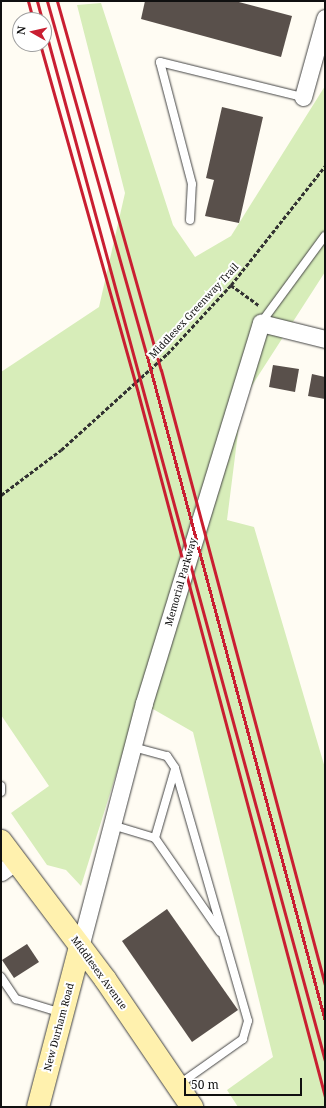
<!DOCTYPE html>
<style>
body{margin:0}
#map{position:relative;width:326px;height:1108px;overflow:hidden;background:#fffcf3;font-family:"Noto Serif",serif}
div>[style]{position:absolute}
.green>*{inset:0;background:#d7edb9}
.building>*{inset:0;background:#59504b}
.path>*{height:2.5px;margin-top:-1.25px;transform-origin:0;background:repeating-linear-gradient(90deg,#323232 0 4px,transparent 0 6px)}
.roads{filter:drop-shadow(0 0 1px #434343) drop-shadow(0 0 1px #434343)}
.lane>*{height:8px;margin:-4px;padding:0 4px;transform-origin:4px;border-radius:4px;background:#fff}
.street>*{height:17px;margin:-8.5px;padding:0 8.5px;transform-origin:8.5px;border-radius:8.5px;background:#fff}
.secondary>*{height:22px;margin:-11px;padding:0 11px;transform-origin:11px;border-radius:11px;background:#fff1ae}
.rail>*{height:3px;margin:-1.5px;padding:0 1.5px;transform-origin:1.5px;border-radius:1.5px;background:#c91e31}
span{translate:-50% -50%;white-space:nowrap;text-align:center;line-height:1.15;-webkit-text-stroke:4px #fff;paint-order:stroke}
.street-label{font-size:10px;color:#101010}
.frame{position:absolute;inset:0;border:2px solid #101010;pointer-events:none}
.north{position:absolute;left:12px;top:12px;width:40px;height:40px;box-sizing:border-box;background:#fff;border:1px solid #9f9f9f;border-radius:50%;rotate:278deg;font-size:11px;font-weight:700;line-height:16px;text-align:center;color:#101010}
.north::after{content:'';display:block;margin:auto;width:14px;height:18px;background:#c91e31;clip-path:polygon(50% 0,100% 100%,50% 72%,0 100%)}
.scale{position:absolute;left:184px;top:1078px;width:118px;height:18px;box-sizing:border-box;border:2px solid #101010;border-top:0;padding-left:5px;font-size:12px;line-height:14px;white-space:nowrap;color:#101010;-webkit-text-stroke:3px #fff;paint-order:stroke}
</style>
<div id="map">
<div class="green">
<i style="clip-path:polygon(101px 3px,173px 225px,195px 257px,231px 236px,325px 86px,325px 272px,242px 401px,227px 520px,254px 527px,325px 768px,325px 1107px,238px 1107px,227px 1090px,273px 1057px,193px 732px,139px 701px,81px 886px,66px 870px,47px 865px,11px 813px,49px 786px,1px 715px,1px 372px,99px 307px,125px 193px,77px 5px)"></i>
</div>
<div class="building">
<i style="clip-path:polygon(145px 1px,235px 1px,292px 16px,281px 57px,141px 19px)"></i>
<i style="clip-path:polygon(222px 107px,263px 117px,239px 223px,205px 216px,214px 180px,206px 178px)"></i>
<i style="clip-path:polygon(273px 365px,299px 369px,295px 392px,269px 387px)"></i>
<i style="clip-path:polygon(312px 374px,325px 377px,325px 399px,308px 396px)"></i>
<i style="clip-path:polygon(167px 909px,238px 1010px,192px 1042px,122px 941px)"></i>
<i style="clip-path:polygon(27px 944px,39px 962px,14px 978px,2px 960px)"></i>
</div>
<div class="path">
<i style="left:231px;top:285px;width:34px;rotate:36deg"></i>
<i style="left:1px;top:495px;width:75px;rotate:-36.9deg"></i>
<i style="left:61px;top:450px;width:143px;rotate:-42.2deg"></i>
<i style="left:167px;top:354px;width:94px;rotate:-47.2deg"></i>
<i style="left:231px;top:285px;width:152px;rotate:-51.7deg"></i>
</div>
<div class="roads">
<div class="lane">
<i style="left:190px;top:220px;width:36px;rotate:-87deg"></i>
<i style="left:192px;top:184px;width:126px;rotate:-104.7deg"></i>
<i style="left:160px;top:62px;width:147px;rotate:13.8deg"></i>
<i style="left:261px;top:323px;width:108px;rotate:-53.7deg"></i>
<i style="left:133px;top:747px;width:35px;rotate:15deg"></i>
<i style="left:167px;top:756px;width:14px;rotate:56deg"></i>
<i style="left:175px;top:768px;width:263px;rotate:73.9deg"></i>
<i style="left:248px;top:1021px;width:19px;rotate:106deg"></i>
<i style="left:243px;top:1039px;width:80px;rotate:144.7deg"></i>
<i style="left:175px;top:769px;width:72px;rotate:106.2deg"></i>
<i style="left:155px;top:838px;width:114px;rotate:55.3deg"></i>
<i style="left:1px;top:786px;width:6px;rotate:90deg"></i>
<i style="left:112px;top:825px;width:45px;rotate:16.8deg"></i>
<i style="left:1px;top:977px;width:27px;rotate:56deg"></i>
<i style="left:16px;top:999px;width:48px;rotate:16.9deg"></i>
</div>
<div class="street">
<i style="left:303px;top:97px;width:82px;rotate:-74.4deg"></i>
<i style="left:1px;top:872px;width:19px;rotate:-36deg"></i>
<i style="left:80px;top:947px;width:252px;rotate:-75.3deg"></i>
<i style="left:144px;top:703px;width:398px;rotate:-72.9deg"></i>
<i style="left:261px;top:323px;width:66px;rotate:14deg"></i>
</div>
<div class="secondary">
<i style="left:1px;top:841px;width:173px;rotate:53deg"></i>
<i style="left:105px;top:979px;width:155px;rotate:55.8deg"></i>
<i style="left:38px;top:1107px;width:165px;rotate:-75.3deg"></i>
</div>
</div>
<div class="rail">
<i style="left:28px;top:1px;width:20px;rotate:75deg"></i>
<i style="left:37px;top:1px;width:20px;rotate:75deg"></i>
<i style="left:47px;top:1px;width:366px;rotate:74.3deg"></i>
<i style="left:146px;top:353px;width:692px;rotate:75deg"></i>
<i style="left:57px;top:1px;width:383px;rotate:74.3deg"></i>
<i style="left:161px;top:370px;width:636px;rotate:75.07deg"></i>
<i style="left:44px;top:26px;width:1072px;rotate:74.81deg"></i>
<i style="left:40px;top:44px;width:362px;rotate:74.3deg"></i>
<i style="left:138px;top:393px;width:728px;rotate:75.12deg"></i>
</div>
<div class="street-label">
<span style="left:194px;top:311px;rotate:-47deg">Middlesex Greenway Trail</span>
<span style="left:181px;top:582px;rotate:-74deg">Memorial Parkway</span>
<span style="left:99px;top:973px;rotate:54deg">Middlesex Avenue</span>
<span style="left:59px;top:1027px;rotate:-75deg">New Durham Road</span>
</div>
<div class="frame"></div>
<div class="north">N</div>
<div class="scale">50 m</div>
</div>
